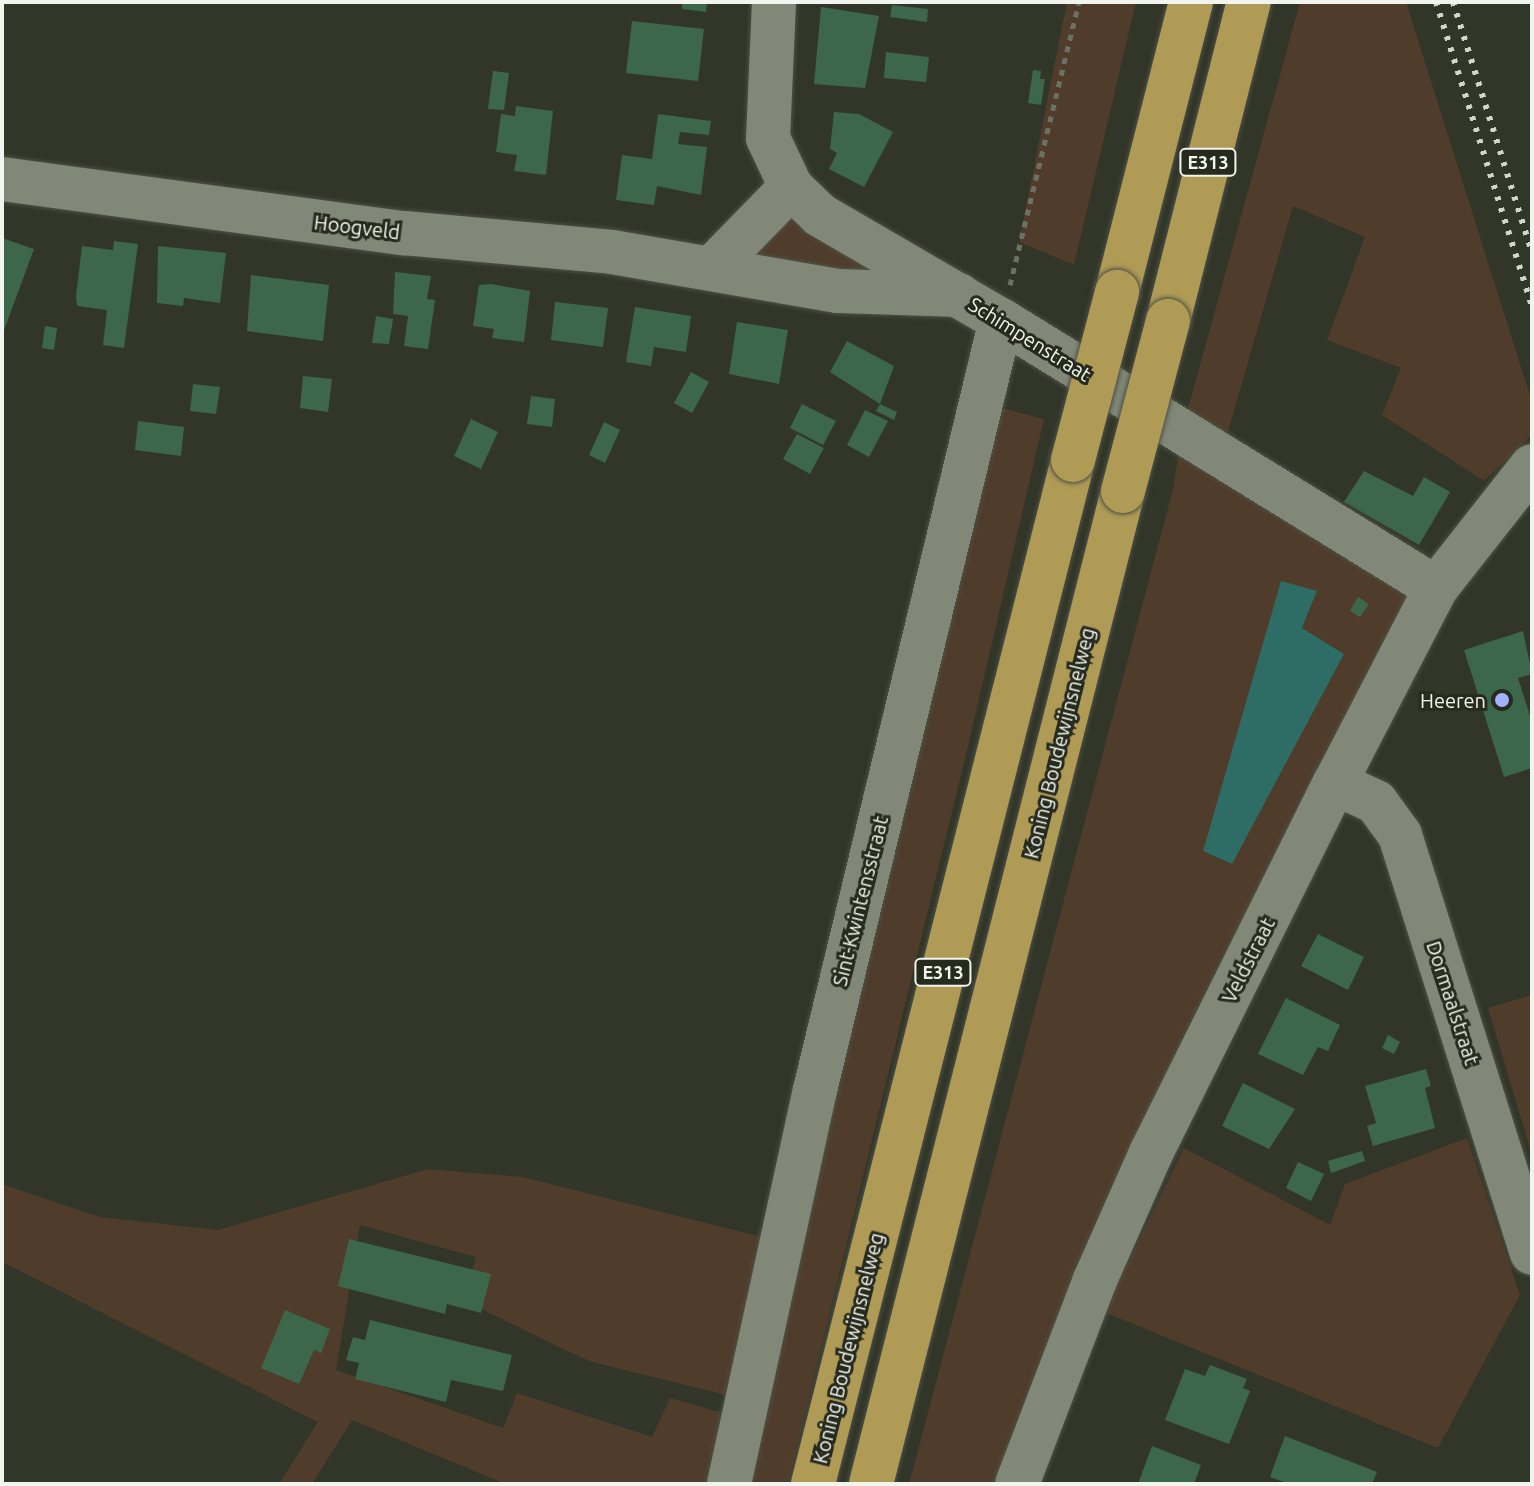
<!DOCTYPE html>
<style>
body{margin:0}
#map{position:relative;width:1534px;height:1486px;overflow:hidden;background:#313628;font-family:Ubuntu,sans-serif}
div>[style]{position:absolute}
.green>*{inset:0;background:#503c2a}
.water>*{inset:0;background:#2d6d65}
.building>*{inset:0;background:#3d674a}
.path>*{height:5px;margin-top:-2.5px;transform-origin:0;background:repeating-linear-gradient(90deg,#6c7164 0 6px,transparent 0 12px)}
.roads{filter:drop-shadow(0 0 2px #4d5145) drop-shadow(0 0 2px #4d5145)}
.minor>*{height:44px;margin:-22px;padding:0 22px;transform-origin:22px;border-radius:22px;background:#828878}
.highway>*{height:44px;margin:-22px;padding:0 22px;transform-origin:22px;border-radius:22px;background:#af9a56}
.rail>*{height:6px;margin-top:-3px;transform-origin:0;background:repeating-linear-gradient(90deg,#d1d5cc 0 4px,transparent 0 12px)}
.bridges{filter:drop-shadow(0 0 2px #4d5145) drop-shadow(0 0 2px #4d5145)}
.highway-bridge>*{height:44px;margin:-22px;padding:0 22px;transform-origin:22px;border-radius:22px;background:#af9a56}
.dots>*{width:22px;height:22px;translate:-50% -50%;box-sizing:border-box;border:4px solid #272b1e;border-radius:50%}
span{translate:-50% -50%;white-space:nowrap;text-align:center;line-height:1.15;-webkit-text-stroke:6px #272b1e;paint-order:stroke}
.shield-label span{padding:2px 6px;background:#272b1e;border:2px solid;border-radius:6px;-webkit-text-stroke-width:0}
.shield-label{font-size:18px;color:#f2f5ed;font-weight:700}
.street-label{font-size:20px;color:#f2f5ed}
.poi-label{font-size:20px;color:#f2f5ed}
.right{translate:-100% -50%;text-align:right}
.frame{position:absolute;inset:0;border:4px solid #f2f5ed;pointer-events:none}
</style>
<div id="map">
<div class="green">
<i style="clip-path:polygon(1067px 2px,1136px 2px,1074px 265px,1019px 242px)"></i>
<i style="clip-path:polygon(1300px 2px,1406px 2px,1532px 402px,1532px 435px,1484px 481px,1382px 415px,1401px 368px,1327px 340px,1365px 237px,1293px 206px,1225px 442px,1186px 416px)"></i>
<i style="clip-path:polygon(791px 211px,916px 284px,741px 261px)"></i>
<i style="clip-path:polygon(1002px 408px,1044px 419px,965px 759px,788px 1484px,744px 1484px,822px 1132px)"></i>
<i style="clip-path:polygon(evenodd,1180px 446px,1360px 559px,1407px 596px,1103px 1213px,993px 1484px,909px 1484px,1173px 489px,1180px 446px,1317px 591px,1302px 628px,1344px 654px,1231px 864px,1203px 851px,1317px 591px)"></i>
<i style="clip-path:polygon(1532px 995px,1532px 1155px,1488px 1008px)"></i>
<i style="clip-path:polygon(1467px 1138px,1520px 1295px,1438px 1448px,1104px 1312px,1184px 1148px,1330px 1225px,1345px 1184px)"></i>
<i style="clip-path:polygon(428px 1169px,523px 1177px,766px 1238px,734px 1397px,592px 1362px,563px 1349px,463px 1300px,476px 1257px,360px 1225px,336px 1370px,503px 1428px,517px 1393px,652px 1437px,670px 1398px,733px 1416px,717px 1484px,505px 1484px,352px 1420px,312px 1484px,279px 1484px,318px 1422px,2px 1262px,2px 1184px,100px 1217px,218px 1230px)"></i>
</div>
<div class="water">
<i style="clip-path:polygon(1281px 581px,1317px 591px,1302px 628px,1344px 654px,1232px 864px,1203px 851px)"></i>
</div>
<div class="building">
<i style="clip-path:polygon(682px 2px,707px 2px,706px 12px,682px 9px)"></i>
<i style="clip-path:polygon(892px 5px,928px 9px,927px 22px,890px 17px)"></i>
<i style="clip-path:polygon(821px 7px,879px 16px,865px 88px,814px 84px)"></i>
<i style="clip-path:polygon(632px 21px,704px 29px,698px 81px,626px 73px)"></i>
<i style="clip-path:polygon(886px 52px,929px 57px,926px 82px,884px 78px)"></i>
<i style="clip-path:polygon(1033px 70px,1041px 71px,1040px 79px,1045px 79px,1041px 105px,1028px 103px)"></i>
<i style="clip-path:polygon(493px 71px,509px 73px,504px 110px,488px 109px)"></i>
<i style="clip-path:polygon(516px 106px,553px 111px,546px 175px,514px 171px,517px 155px,496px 152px,501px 114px,515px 116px)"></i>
<i style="clip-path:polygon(834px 112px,859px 114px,893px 132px,864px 187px,829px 169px,837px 153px,830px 149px)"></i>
<i style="clip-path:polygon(658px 114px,711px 121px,709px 135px,680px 132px,678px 144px,707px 147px,701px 195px,657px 186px,654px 205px,616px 200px,622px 155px,652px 159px)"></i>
<i style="clip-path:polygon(2px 238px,34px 249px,3px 333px,2px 333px)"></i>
<i style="clip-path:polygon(114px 241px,138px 244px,124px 348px,103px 345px,107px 310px,77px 306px,76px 296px,82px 246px,113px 250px)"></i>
<i style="clip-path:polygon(158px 246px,226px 253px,220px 303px,184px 298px,183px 306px,157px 303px)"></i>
<i style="clip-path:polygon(395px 272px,431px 276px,427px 299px,435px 300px,428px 349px,404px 346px,408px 316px,393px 314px)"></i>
<i style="clip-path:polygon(251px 275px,329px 285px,323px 341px,247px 331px)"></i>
<i style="clip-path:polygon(491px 284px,530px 291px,524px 342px,492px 338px,494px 329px,473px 326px,479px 285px)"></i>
<i style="clip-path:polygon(555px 302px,608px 308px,603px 347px,551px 340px)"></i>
<i style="clip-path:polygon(635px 307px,691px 316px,686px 352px,654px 347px,651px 366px,626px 362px)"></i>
<i style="clip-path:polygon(376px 316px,393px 319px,389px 344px,372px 343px)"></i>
<i style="clip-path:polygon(737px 322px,788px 330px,779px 384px,729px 374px)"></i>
<i style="clip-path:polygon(45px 326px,57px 328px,54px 350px,42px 348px)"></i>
<i style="clip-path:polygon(847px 341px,894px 366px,880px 404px,830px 372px)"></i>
<i style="clip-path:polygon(691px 372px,709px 382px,692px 413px,674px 403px)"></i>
<i style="clip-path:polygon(303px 376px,332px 379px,328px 412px,300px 408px)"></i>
<i style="clip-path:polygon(193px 384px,220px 387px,216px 414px,190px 411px)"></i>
<i style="clip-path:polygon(531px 396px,555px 399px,552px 427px,527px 424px)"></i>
<i style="clip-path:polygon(802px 404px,836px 421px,823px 445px,790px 428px)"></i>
<i style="clip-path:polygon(880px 404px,897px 412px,894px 420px,876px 411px)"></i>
<i style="clip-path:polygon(865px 410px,888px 421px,869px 457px,847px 445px)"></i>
<i style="clip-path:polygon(471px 419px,498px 432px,481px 469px,454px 456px)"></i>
<i style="clip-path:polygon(138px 421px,184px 427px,181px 456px,135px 450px)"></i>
<i style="clip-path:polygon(604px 422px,620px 430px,605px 463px,589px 455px)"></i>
<i style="clip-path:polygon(797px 434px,824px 448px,810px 474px,783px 459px)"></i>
<i style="clip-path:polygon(1364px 471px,1413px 496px,1424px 477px,1450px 492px,1419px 545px,1344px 502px)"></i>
<i style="clip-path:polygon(1358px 597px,1369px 604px,1360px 617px,1350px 611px)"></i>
<i style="clip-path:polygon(1523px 631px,1532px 674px,1518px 678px,1532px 722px,1532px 768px,1504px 777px,1464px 650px)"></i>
<i style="clip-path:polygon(1318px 934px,1364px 957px,1348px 990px,1301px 966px)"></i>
<i style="clip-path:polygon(1286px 998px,1340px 1025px,1328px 1051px,1318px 1047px,1303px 1075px,1258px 1054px)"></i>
<i style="clip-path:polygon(1388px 1035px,1400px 1042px,1394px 1054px,1382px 1048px)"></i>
<i style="clip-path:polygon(1426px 1069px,1431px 1086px,1425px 1088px,1435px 1128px,1373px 1146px,1367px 1126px,1376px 1123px,1365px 1086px)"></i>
<i style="clip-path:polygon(1243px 1083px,1295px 1109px,1269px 1149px,1222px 1126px)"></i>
<i style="clip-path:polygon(1362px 1151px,1365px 1161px,1331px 1173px,1328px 1161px)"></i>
<i style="clip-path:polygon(1298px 1162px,1324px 1174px,1311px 1201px,1286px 1188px)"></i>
<i style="clip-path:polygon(349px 1239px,491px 1274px,481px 1313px,447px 1304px,445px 1314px,338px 1286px)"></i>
<i style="clip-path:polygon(285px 1310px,330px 1329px,321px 1353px,314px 1350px,299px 1384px,261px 1368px)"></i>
<i style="clip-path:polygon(370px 1320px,512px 1355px,503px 1391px,451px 1380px,446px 1402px,355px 1379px,359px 1363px,346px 1360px,353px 1337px,365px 1340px)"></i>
<i style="clip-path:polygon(1210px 1365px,1247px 1379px,1243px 1388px,1250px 1391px,1229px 1444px,1165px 1420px,1185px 1369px,1205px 1376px)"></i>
<i style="clip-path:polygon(1285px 1436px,1377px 1472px,1372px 1484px,1290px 1484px,1270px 1477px)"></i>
<i style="clip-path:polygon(1152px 1446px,1201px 1465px,1194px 1484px,1138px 1484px)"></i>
</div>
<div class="path">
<i style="left:1010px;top:285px;width:291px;rotate:-76.3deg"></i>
</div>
<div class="roads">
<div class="minor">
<i style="left:774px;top:2px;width:136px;rotate:92.5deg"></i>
<i style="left:768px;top:138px;width:54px;rotate:64.9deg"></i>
<i style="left:791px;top:187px;width:40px;rotate:44deg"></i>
<i style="left:820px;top:215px;width:213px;rotate:30.2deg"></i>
<i style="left:1004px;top:322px;width:507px;rotate:31.62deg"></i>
<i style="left:2px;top:179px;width:406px;rotate:7.7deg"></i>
<i style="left:404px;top:233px;width:209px;rotate:5.2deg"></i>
<i style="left:612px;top:252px;width:229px;rotate:9.8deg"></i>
<i style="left:838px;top:291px;width:121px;rotate:1.9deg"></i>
<i style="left:714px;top:266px;width:110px;rotate:-45.7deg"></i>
<i style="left:1335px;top:783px;width:45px;rotate:24.9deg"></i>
<i style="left:1376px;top:802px;width:41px;rotate:54deg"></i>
<i style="left:1400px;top:835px;width:438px;rotate:72.5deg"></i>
<i style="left:729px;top:1484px;width:403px;rotate:-77.7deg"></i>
<i style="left:815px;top:1090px;width:792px;rotate:-76.42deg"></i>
<i style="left:1017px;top:1484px;width:218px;rotate:-69.1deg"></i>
<i style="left:1095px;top:1280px;width:139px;rotate:-66.2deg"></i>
<i style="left:1151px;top:1153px;width:413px;rotate:-63.6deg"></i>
<i style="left:1335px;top:783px;width:220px;rotate:-62.6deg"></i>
<i style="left:1436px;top:588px;width:155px;rotate:-51.8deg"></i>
</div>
<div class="highway">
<i style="left:1117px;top:292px;width:299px;rotate:-75.7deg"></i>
<i style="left:1168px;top:321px;width:329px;rotate:-75.8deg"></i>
<i style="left:813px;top:1484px;width:1056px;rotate:-75.75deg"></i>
<i style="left:871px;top:1484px;width:1024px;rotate:-75.76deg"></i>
</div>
</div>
<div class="rail">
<i style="left:1436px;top:2px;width:320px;rotate:72.5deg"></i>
<i style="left:1453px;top:2px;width:263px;rotate:72.5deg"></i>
</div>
<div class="bridges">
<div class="highway-bridge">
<i style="left:1073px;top:460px;width:174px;rotate:-75.3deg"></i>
<i style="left:1123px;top:491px;width:176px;rotate:-75.2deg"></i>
</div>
</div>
<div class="dots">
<i style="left:1502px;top:700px;background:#a2b2fd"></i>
</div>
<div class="shield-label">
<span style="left:1208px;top:162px">E313</span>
<span style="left:943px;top:972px">E313</span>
</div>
<div class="street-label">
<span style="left:357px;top:227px;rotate:7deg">Hoogveld</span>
<span style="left:1030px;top:339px;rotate:32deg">Schimpenstraat</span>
<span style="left:1059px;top:743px;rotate:-76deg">Koning Boudewijnsnelweg</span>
<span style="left:860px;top:901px;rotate:-76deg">Sint-Kwintensstraat</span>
<span style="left:1248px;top:960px;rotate:-63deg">Veldstraat</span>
<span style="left:1453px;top:1003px;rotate:72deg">Dormaalstraat</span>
<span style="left:848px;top:1348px;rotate:-76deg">Koning Boudewijnsnelweg</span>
</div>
<div class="poi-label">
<span class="right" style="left:1486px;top:700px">Heeren</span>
</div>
<div class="frame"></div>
</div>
